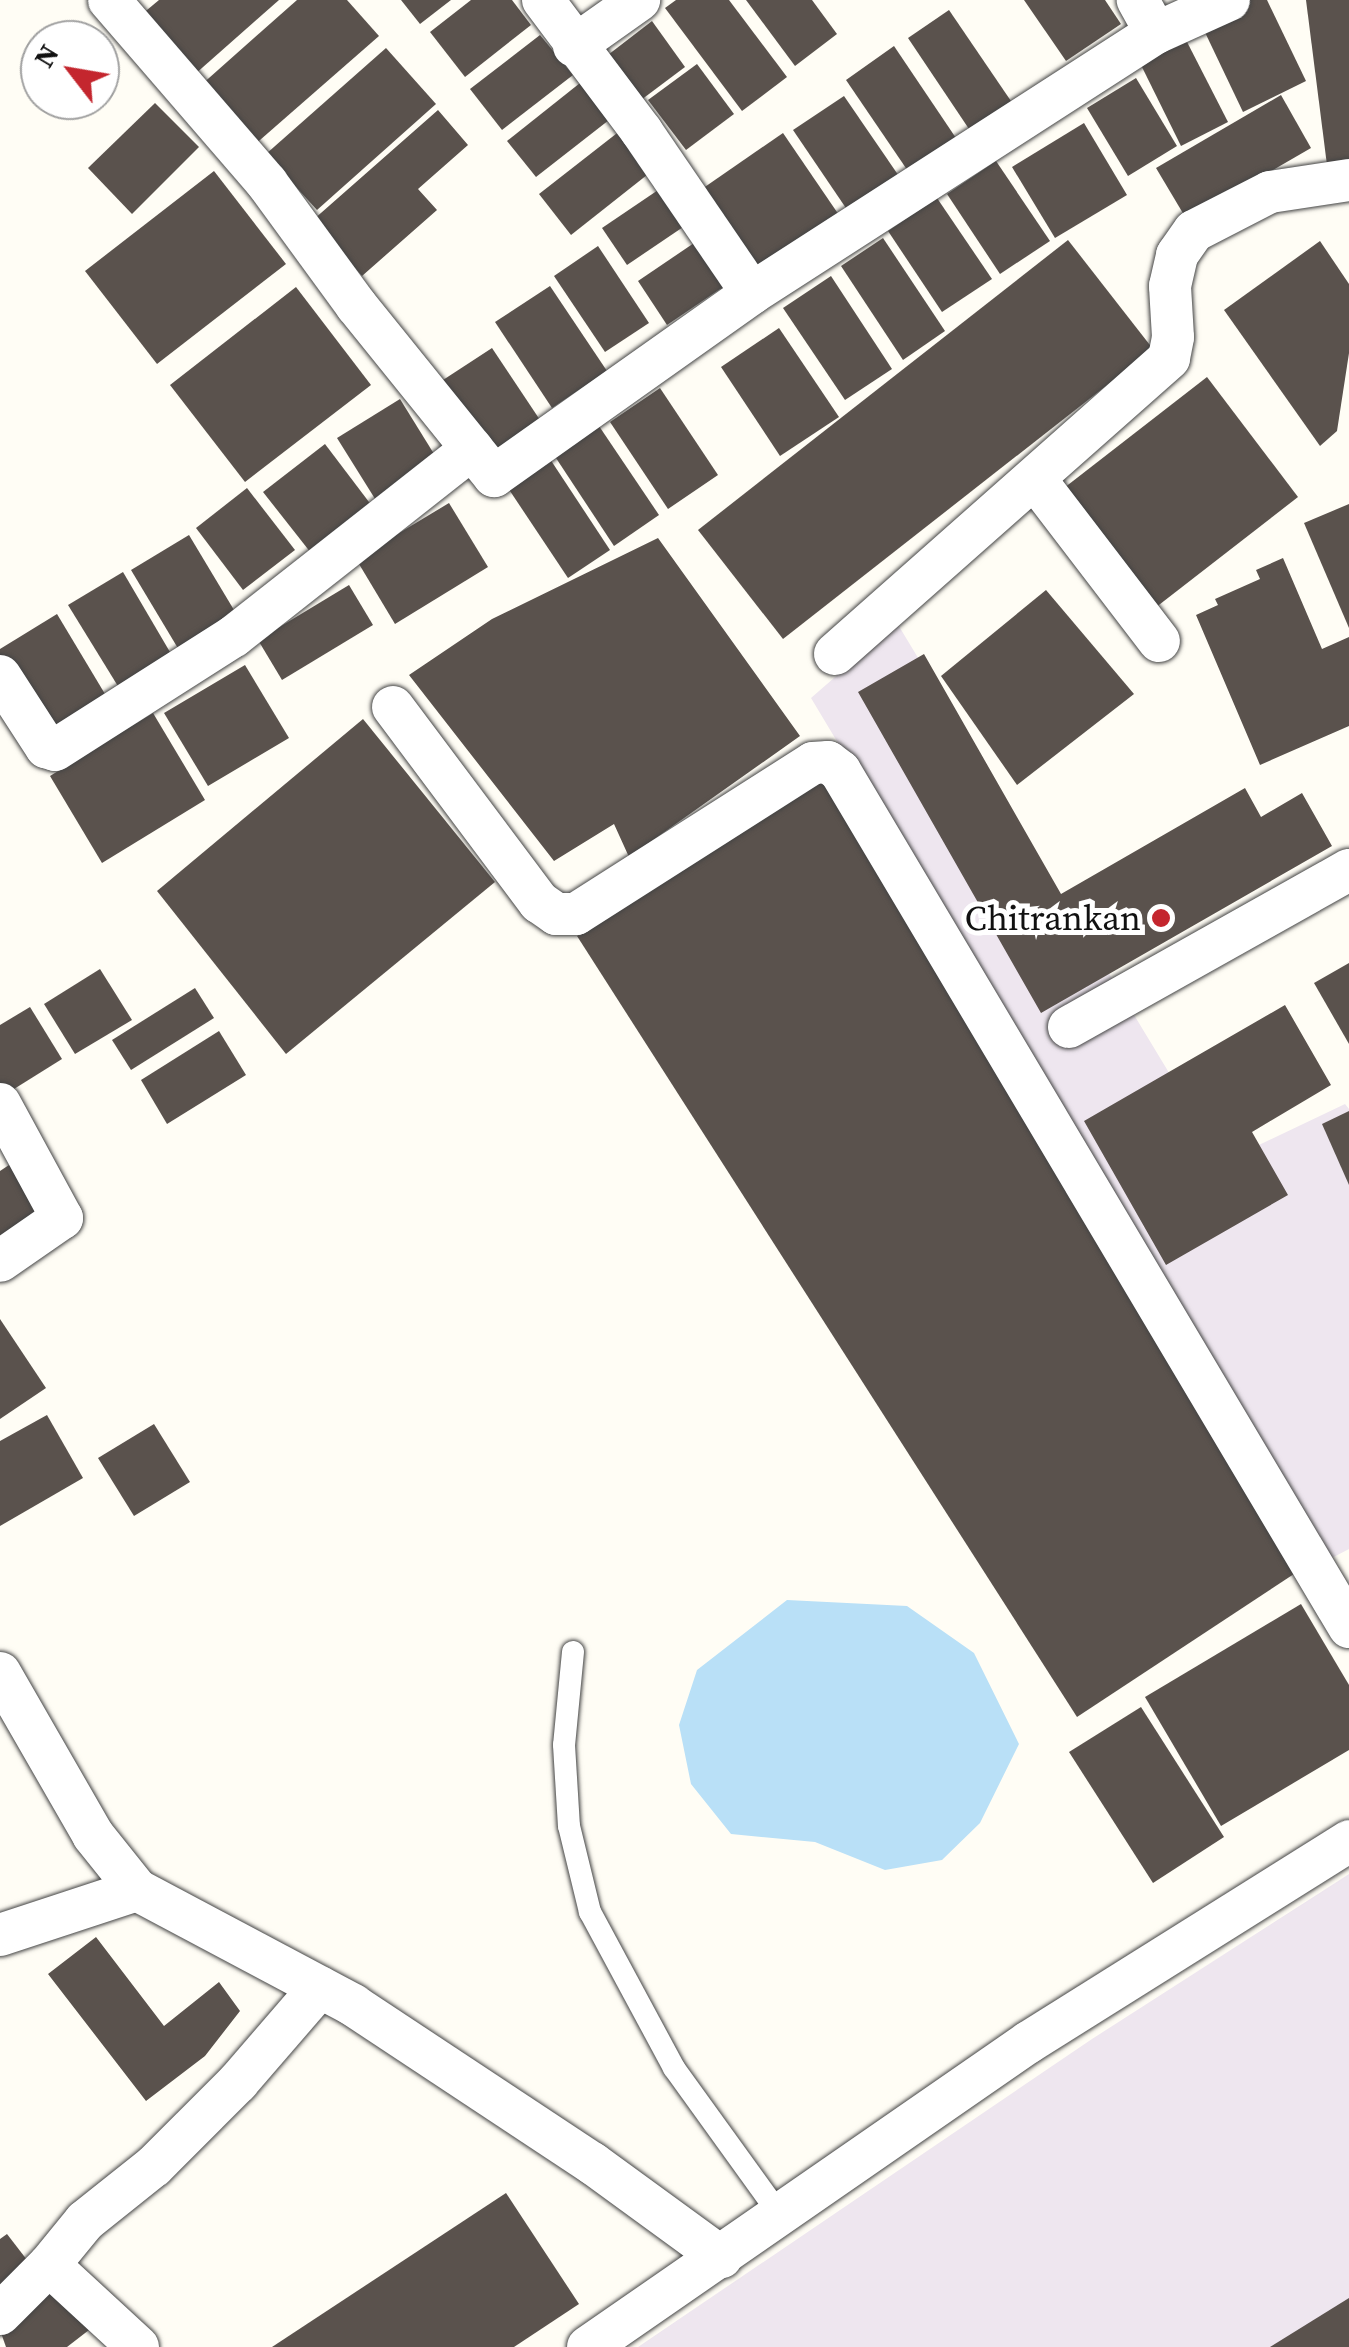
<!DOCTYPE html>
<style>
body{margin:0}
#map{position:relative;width:1349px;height:2347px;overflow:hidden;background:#fffdf5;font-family:"Source Serif 4",serif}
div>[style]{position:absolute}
.industrial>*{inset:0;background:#eee6ef}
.water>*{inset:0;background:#b9e0f7}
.building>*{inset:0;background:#5a524d}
.roads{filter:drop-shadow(0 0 2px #444) drop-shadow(0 0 2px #444)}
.lane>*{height:22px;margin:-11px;padding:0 11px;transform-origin:11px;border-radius:11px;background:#fff}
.street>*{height:42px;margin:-21px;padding:0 21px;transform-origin:21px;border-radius:21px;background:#fff}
.dots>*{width:28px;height:28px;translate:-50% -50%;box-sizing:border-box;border:5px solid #fff;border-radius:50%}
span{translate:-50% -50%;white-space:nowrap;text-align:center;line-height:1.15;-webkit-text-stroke:10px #fff;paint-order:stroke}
.poi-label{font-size:35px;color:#111}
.right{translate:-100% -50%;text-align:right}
.north{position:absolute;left:20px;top:20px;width:100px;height:100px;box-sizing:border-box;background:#fff;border:2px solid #a0a0a0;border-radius:50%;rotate:301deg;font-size:28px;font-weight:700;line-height:40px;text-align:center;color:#111}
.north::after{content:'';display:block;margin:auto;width:35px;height:45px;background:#c4262e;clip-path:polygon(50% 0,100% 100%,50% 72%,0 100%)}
</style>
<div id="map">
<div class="industrial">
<i style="clip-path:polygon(897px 623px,1223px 1162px,1345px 1104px,1349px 1109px,1349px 1549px,1328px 1560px,811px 698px)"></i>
<i style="clip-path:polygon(1349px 1874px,1349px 2347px,638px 2347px,1092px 2039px)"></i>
</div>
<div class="water">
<i style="clip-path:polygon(787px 1600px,907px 1606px,974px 1653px,1019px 1744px,980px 1823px,942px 1860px,885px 1870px,815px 1842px,731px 1834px,691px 1784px,679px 1725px,697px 1670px)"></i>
</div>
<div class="building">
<i style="clip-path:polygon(159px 0,279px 0,194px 75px,141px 15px)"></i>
<i style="clip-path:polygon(297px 0,347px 0,379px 36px,252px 147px,200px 86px)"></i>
<i style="clip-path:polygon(401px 0,451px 0,420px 24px)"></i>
<i style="clip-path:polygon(471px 0,512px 0,531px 25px,465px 77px,430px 32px)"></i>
<i style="clip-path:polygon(676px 0,729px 0,787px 77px,742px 111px,665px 8px)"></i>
<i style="clip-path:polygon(746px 0,812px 0,837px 34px,795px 66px)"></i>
<i style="clip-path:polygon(1024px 0,1105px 0,1121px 24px,1066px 61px)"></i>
<i style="clip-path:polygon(1250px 0,1267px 0,1306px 81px,1243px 112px,1201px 24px)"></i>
<i style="clip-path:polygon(1306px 0,1349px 0,1349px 172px,1328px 173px)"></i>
<i style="clip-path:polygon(949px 10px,1013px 104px,971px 132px,908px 38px)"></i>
<i style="clip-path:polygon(652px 21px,685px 67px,637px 103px,604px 58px)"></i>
<i style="clip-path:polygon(540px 35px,573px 75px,502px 130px,470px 89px)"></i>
<i style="clip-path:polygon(1185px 38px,1228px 122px,1181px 146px,1139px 61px)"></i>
<i style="clip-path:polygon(894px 46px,960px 144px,912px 177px,846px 80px)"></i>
<i style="clip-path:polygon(386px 48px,436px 104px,317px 210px,266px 154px)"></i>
<i style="clip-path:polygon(697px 64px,734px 114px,686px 150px,648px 100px)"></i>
<i style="clip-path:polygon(1136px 78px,1177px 146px,1128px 176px,1087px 108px)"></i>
<i style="clip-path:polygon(580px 83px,609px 120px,536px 177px,507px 141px)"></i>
<i style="clip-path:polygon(1281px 95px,1311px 148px,1187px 220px,1156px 168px)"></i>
<i style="clip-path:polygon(844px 96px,903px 182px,852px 217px,793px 130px)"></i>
<i style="clip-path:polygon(155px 103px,199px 147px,132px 214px,88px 168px)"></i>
<i style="clip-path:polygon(438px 110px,468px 145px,418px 189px,437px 210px,362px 276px,313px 220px)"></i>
<i style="clip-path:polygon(1084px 123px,1127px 195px,1055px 238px,1012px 167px)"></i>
<i style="clip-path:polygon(621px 130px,652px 171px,571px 235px,539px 194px)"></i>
<i style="clip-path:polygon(783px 133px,841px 218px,756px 276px,699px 191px)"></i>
<i style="clip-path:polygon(996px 161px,1050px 241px,1000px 274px,947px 194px)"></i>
<i style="clip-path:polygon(214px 171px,286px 264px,157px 364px,85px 271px)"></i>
<i style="clip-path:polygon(667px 184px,692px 221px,627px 265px,602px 228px)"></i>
<i style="clip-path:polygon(937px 198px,992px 279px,942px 312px,888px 231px)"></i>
<i style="clip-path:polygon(883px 238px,945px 331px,903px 360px,841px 266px)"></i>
<i style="clip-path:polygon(1068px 240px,1153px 349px,783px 639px,698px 530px)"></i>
<i style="clip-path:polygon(697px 241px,726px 285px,667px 325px,638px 281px)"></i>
<i style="clip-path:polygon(1320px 241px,1349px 284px,1349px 353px,1337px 431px,1320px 446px,1224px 310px)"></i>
<i style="clip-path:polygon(598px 246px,649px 323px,605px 352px,554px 276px)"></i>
<i style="clip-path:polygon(831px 276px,892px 369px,845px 400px,783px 308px)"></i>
<i style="clip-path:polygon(550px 286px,607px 371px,552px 408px,495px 322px)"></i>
<i style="clip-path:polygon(296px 287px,371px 385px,245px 482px,170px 385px)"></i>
<i style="clip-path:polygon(779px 328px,839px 417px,780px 456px,721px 367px)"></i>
<i style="clip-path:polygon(492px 348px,542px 423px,493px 456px,443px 380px)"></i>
<i style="clip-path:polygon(1207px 377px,1298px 497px,1155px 608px,1064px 488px)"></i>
<i style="clip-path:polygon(660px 388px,718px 475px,668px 509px,610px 422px)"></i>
<i style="clip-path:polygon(400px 399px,439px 462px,377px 502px,337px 438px)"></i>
<i style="clip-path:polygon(599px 426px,659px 515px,614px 546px,554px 455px)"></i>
<i style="clip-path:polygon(325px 444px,372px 506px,311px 553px,263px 492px)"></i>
<i style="clip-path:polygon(550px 459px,610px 550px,568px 578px,508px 488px)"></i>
<i style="clip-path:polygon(247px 488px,295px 550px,243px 590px,196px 528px)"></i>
<i style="clip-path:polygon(449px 503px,488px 567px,395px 624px,356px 559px)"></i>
<i style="clip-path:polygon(1349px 504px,1349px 628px,1304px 523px)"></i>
<i style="clip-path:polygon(189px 535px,240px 620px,182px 655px,131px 570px)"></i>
<i style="clip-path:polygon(658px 538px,800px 736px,629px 857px,614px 824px,554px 861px,409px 675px,492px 619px)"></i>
<i style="clip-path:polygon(1283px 558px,1322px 649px,1349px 637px,1349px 726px,1260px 765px,1196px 615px,1218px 605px,1215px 599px,1260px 579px,1256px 570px)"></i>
<i style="clip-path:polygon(123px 572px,177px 664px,124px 696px,68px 605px)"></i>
<i style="clip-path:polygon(349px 585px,373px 625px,282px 680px,258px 640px)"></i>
<i style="clip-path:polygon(1046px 590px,1134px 694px,1017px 785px,941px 676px)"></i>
<i style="clip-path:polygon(57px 614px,111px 704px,50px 741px,0 658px,0 649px)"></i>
<i style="clip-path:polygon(924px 654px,1061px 894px,1245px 788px,1261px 817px,1302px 793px,1332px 846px,1041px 1013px,858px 692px)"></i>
<i style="clip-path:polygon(245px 665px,289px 738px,208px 786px,164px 713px)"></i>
<i style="clip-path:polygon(153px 713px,205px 800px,102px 863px,50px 776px)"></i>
<i style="clip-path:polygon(363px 719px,495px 882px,286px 1054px,157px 891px)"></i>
<i style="clip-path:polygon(825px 772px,1297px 1572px,1077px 1717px,577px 936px)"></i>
<i style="clip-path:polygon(1349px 963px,1349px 1044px,1314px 983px)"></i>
<i style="clip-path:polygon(100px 969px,132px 1020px,75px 1054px,44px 1004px)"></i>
<i style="clip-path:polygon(195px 988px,214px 1018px,131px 1070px,112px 1040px)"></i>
<i style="clip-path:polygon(1285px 1005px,1331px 1085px,1252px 1132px,1288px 1195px,1166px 1265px,1084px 1121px)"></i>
<i style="clip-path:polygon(30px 1007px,62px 1059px,6px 1094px,0 1085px,0 1025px)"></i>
<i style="clip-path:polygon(219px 1031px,246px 1075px,167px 1124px,141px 1080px)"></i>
<i style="clip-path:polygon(1349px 1111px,1349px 1185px,1322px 1124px)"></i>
<i style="clip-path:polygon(12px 1163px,45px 1216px,0 1244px,0 1171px)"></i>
<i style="clip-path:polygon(0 1319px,46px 1388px,0 1419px)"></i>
<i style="clip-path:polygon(47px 1415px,83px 1478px,0 1526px,0 1441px)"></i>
<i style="clip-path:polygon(154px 1424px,190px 1482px,134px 1516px,98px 1458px)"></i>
<i style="clip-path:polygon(1301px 1604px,1349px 1685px,1349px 1750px,1221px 1826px,1145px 1697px)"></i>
<i style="clip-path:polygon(1141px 1707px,1224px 1837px,1153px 1883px,1069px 1752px)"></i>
<i style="clip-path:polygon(96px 1937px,164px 2026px,219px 1982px,240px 2011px,205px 2056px,146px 2101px,48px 1974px)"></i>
<i style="clip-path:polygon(506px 2193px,579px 2304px,514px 2347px,272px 2347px)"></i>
<i style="clip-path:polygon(7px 2234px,44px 2282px,0 2316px,0 2239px)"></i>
<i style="clip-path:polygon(57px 2287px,89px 2330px,67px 2347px,6px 2347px,0 2330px)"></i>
<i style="clip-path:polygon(1349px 2298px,1349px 2347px,1270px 2347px)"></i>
</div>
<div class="roads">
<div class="lane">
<i style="left:573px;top:1652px;width:93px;rotate:95.5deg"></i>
<i style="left:564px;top:1745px;width:81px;rotate:86.5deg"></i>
<i style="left:569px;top:1826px;width:89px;rotate:76.3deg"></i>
<i style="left:590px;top:1912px;width:177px;rotate:61.7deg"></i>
<i style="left:674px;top:2068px;width:181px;rotate:54.2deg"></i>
</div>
<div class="street">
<i style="left:109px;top:0;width:242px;rotate:49.2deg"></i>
<i style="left:267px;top:183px;width:151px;rotate:53.9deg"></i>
<i style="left:356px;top:305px;width:220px;rotate:51.1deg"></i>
<i style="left:494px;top:476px;width:316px;rotate:-35.3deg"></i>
<i style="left:752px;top:293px;width:480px;rotate:-32.8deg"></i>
<i style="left:1156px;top:33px;width:38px;rotate:-119deg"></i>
<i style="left:543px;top:0;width:165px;rotate:53.1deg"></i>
<i style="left:642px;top:132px;width:195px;rotate:55.7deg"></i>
<i style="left:1156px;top:33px;width:80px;rotate:-24.3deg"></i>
<i style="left:574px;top:46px;width:80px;rotate:-35.3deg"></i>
<i style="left:1035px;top:479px;width:204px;rotate:52.6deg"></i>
<i style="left:835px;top:654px;width:446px;rotate:-41.5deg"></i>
<i style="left:1169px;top:358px;width:21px;rotate:-79deg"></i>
<i style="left:1173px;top:337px;width:51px;rotate:-93.4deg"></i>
<i style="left:1170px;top:286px;width:32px;rotate:-77deg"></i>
<i style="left:1177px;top:255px;width:29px;rotate:-55deg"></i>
<i style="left:1194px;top:231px;width:85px;rotate:-27.2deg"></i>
<i style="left:1270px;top:192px;width:80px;rotate:-8.6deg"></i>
<i style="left:0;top:676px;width:85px;rotate:57.1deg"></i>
<i style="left:46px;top:747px;width:9px;rotate:18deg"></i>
<i style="left:55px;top:750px;width:212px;rotate:-32.5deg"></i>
<i style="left:234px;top:636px;width:303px;rotate:-38.2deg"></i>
<i style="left:393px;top:707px;width:244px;rotate:53.2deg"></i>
<i style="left:539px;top:902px;width:21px;rotate:35deg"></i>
<i style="left:556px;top:914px;width:20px"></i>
<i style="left:576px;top:914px;width:281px;rotate:-32.5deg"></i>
<i style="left:813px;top:763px;width:15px;rotate:-4deg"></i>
<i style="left:828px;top:762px;width:15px;rotate:37deg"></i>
<i style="left:840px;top:771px;width:996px;rotate:59.26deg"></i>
<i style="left:1069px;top:1027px;width:321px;rotate:-29.3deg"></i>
<i style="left:0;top:1104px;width:130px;rotate:61.5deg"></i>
<i style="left:62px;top:1218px;width:75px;rotate:145.3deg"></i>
<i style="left:0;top:1673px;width:187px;rotate:60.1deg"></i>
<i style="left:93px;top:1835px;width:70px;rotate:51.3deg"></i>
<i style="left:0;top:1935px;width:144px;rotate:-18.2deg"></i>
<i style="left:137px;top:1890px;width:245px;rotate:28deg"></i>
<i style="left:353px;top:2005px;width:287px;rotate:33.5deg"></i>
<i style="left:592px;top:2163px;width:160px;rotate:36.1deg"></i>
<i style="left:0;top:2314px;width:69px;rotate:-45deg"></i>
<i style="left:138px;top:2347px;width:121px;rotate:-137.3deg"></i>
<i style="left:49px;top:2265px;width:57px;rotate:-50.7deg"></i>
<i style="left:85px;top:2221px;width:88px;rotate:-38.6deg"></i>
<i style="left:154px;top:2166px;width:119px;rotate:-45deg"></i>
<i style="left:238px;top:2082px;width:125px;rotate:-49.2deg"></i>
<i style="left:588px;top:2347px;width:536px;rotate:-34.67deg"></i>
<i style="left:1029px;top:2042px;width:378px;rotate:-32.1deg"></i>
</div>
</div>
<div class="dots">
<i style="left:1161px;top:918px;background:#c4262e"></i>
</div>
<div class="poi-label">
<span class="right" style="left:1141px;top:918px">Chitrankan</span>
</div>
<div class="north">N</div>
</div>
